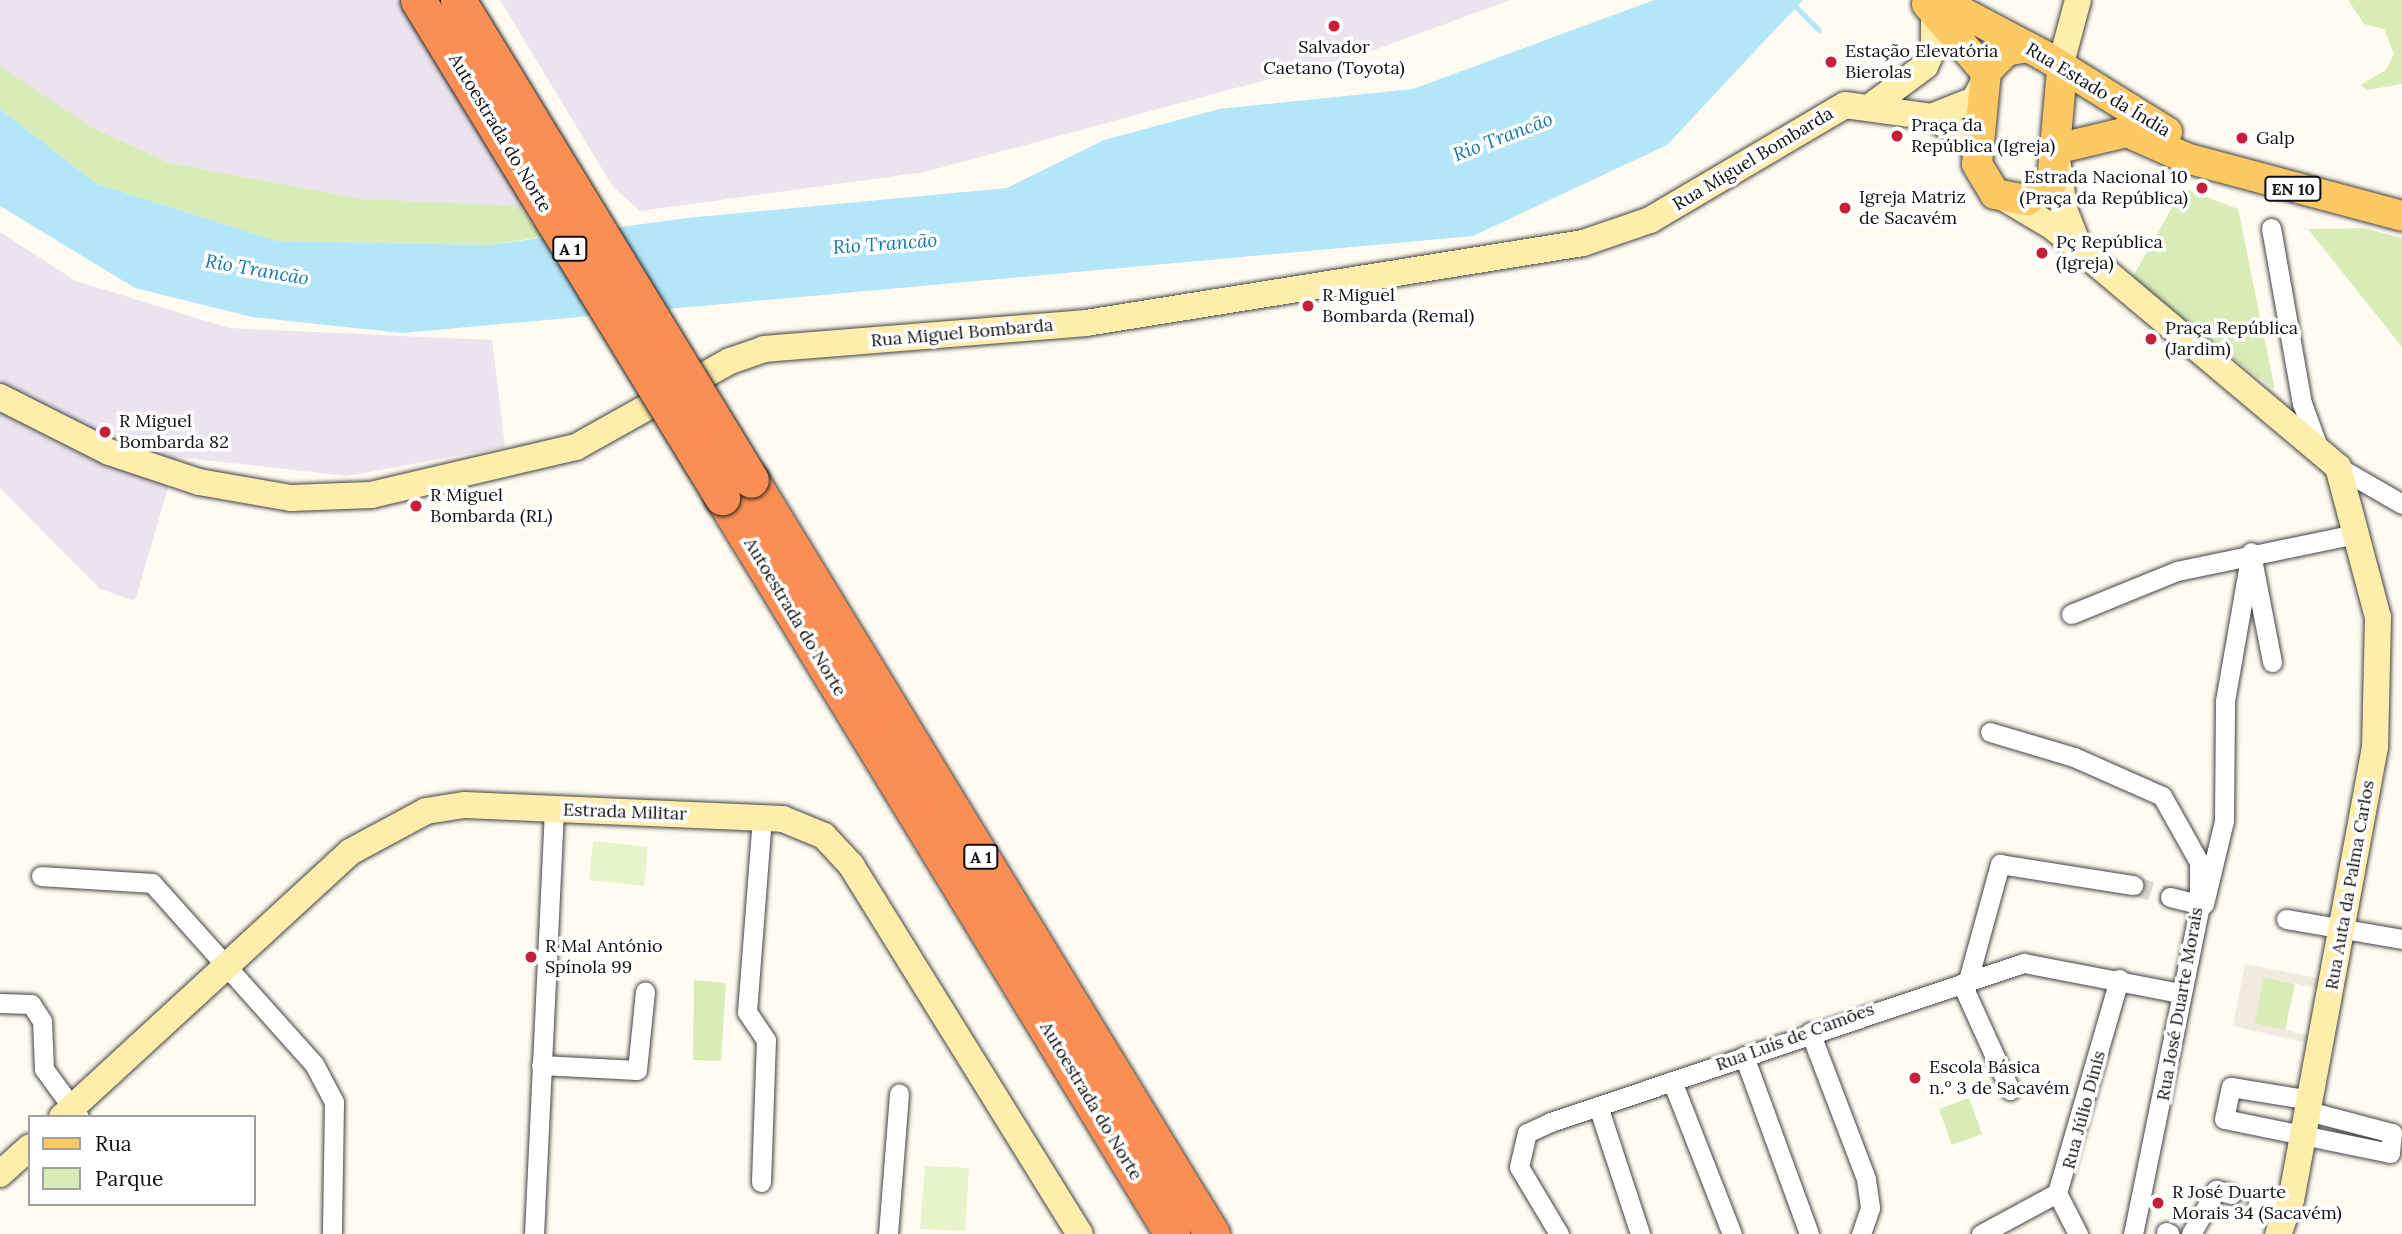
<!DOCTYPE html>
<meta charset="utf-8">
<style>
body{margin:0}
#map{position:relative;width:2402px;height:1234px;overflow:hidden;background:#fffbf1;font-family:Lora,serif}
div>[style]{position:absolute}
.industrial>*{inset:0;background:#ebe3ee}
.green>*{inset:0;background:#d8ecb8}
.pitch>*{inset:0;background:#e9f3ca}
.plaza>*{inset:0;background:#f0eadf}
.water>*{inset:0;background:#b3e6f9}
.stream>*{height:5px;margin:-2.5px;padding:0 2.5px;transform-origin:2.5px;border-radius:2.5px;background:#b3e6f9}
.street-tunnel>*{height:19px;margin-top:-9.5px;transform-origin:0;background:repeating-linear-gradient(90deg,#dbd8cf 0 19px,transparent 0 29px)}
.roads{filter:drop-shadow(0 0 2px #424242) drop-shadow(0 0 2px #424242)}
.street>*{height:19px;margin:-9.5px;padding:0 9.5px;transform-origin:9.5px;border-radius:9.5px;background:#fff}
.secondary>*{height:26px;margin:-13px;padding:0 13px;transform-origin:13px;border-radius:13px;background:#ffedac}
.primary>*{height:30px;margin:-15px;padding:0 15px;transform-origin:15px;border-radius:15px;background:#fec862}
.highway>*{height:35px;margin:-17.5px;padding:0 17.5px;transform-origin:17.5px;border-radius:17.5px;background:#fb8e53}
.bridges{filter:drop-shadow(0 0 2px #202020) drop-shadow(0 0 2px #202020)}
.highway-bridge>*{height:35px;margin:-17.5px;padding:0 17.5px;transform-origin:17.5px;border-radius:17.5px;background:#fb8e53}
.dots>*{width:19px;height:19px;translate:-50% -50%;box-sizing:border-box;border:4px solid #fff;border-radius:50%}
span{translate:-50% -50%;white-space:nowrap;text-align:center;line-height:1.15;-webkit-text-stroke:7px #fff;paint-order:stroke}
.shield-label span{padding:2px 5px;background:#fff;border:2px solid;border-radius:5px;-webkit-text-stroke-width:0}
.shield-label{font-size:16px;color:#0f0f0f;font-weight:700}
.poi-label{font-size:18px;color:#0f0f0f}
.left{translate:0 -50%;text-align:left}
.right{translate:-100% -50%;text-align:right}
.street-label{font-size:18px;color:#0f0f0f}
.water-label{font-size:19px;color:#1176a8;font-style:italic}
.legend{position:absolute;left:28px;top:1115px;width:228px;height:91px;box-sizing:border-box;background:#fff;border:2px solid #9f9f9f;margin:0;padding:9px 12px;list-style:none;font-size:21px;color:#0f0f0f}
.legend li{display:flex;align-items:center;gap:14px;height:35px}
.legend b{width:35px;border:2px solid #9f9f9f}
</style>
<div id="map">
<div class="industrial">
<i style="clip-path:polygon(0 0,397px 0,525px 209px,361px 199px,170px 163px,93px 128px,0 66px)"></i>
<i style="clip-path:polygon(500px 0,1510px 0,1369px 52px,925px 172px,640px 211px,613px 187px)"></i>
<i style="clip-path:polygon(0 232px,76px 281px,229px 328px,492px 340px,505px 447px,347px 476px,177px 457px,135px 601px,100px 589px,0 488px)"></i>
</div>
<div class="green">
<i style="clip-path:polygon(2348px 0,2402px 0,2402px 84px,2368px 90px,2360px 85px,2386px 70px,2394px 54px,2384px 29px,2364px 24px)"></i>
<i style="clip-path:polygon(0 66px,93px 128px,170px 163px,361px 199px,519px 206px,542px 237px,489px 245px,277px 241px,97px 184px,0 109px)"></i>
<i style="clip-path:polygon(2183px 188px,2238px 209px,2275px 390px,2131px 280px)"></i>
<i style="clip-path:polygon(2364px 228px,2402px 238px,2402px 347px,2308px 229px)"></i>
<i style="clip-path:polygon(2263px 977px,2295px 984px,2285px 1030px,2254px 1024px)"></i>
<i style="clip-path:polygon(694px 980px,726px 983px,721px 1061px,693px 1060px)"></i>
<i style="clip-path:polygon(1969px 1098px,1982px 1134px,1952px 1145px,1939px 1109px)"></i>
</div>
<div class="pitch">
<i style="clip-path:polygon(593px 841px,648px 847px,644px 886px,589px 880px)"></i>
<i style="clip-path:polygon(925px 1166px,969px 1168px,965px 1231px,920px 1229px)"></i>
</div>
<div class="plaza">
<i style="clip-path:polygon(2245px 964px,2333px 981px,2331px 991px,2264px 977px,2254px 1023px,2321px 1038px,2320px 1046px,2233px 1026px)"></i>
</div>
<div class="water">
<i style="clip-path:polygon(1654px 0,1803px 0,1667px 145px,1473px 236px,402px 333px,252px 317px,135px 288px,0 206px,0 109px,97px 184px,277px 241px,489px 245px,687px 218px,1007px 188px,1104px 140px,1219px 109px,1413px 89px)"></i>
</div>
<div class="stream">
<i style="left:1789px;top:0;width:42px;rotate:45deg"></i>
</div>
<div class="street-tunnel">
<i style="left:2133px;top:885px;width:39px;rotate:18deg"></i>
<i style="left:2231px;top:1194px;width:28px;rotate:17deg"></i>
</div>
<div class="roads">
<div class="street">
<i style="left:2271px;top:228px;width:178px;rotate:80deg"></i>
<i style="left:2302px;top:403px;width:47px;rotate:70deg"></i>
<i style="left:2338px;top:467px;width:74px;rotate:30deg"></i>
<i style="left:2253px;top:564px;width:100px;rotate:79deg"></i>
<i style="left:2071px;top:614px;width:114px;rotate:-22.1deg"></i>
<i style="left:2177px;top:571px;width:182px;rotate:-11.7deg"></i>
<i style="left:1990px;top:732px;width:88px;rotate:16.6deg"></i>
<i style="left:2074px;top:757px;width:96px;rotate:23.9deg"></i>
<i style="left:2162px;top:796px;width:76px;rotate:60.7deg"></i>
<i style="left:2199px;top:862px;width:48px;rotate:90deg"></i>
<i style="left:2199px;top:910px;width:331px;rotate:101.5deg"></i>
<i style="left:41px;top:876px;width:111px;rotate:3.6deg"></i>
<i style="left:152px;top:883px;width:243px;rotate:48.2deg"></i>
<i style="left:314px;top:1064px;width:43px;rotate:62.2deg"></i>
<i style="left:334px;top:1102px;width:132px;rotate:90.9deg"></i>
<i style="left:2170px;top:897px;width:30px;rotate:14deg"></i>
<i style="left:2204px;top:904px;width:85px;rotate:-76.5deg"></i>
<i style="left:2224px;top:821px;width:120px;rotate:-89.5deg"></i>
<i style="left:2225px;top:701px;width:151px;rotate:-80.1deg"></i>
<i style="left:2286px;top:919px;width:118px;rotate:9.8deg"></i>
<i style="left:0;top:1003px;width:31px;rotate:2deg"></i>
<i style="left:31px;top:1004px;width:20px;rotate:57deg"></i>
<i style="left:42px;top:1021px;width:48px;rotate:87.6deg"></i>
<i style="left:44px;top:1069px;width:59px;rotate:53.9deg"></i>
<i style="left:1810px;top:1032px;width:157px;rotate:69.1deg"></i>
<i style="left:1866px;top:1179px;width:29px;rotate:82deg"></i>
<i style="left:1870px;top:1208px;width:28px;rotate:109deg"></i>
<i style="left:1744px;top:1056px;width:189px;rotate:69.9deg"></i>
<i style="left:541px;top:1065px;width:96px;rotate:3deg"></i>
<i style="left:637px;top:1070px;width:79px;rotate:-84.2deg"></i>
<i style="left:1672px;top:1081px;width:164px;rotate:68.6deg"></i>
<i style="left:2010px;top:1090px;width:109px;rotate:-114.4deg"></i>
<i style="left:1965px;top:991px;width:132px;rotate:-74.6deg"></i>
<i style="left:2000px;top:864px;width:135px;rotate:9deg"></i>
<i style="left:1598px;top:1106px;width:135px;rotate:71.8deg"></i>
<i style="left:2308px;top:1111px;width:87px;rotate:14.7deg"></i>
<i style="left:2392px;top:1133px;width:20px;rotate:96deg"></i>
<i style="left:2390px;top:1153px;width:169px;rotate:-168.4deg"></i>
<i style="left:2224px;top:1119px;width:33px;rotate:-78deg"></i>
<i style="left:2231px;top:1087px;width:80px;rotate:9.3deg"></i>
<i style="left:761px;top:1182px;width:142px;rotate:-88deg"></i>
<i style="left:766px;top:1040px;width:34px;rotate:-124deg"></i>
<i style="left:747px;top:1012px;width:195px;rotate:-85.6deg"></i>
<i style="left:2258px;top:1202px;width:30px;rotate:15deg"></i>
<i style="left:2166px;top:1232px;width:4px;rotate:27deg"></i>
<i style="left:534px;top:1234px;width:425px;rotate:-87.3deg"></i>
<i style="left:888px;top:1234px;width:141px;rotate:-85.5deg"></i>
<i style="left:1559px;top:1234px;width:78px;rotate:-120.8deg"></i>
<i style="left:1519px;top:1167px;width:35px;rotate:-77deg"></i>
<i style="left:1527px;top:1133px;width:26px;rotate:-25deg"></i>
<i style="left:1551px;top:1122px;width:499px;rotate:-18.6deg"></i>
<i style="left:2024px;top:963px;width:159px;rotate:10.9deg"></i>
<i style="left:1981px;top:1234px;width:86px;rotate:-28.3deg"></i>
<i style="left:2078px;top:1234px;width:46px;rotate:-117.1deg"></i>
<i style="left:2057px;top:1193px;width:223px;rotate:-73.8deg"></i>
<i style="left:2191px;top:1234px;width:51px;rotate:-60.4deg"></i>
<i style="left:2216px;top:1190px;width:16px;rotate:15deg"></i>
</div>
<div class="secondary">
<i style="left:2060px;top:67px;width:69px;rotate:-75deg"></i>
<i style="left:1870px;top:107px;width:69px;rotate:-36.7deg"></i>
<i style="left:1925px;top:66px;width:21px;rotate:-65deg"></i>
<i style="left:1934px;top:47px;width:36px;rotate:-90deg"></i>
<i style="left:1931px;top:117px;width:46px;rotate:-21.6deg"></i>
<i style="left:1974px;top:100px;width:21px;rotate:-61deg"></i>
<i style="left:2058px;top:166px;width:43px;rotate:82.1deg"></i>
<i style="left:2064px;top:209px;width:41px;rotate:68.5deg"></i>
<i style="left:2006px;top:199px;width:55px;rotate:30.8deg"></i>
<i style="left:2053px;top:227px;width:373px;rotate:40.1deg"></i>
<i style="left:2338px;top:467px;width:155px;rotate:75.1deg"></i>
<i style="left:2378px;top:617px;width:130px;rotate:91.3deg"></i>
<i style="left:2375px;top:747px;width:460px;rotate:100.5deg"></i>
<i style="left:2291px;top:1199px;width:37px;rotate:110deg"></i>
<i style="left:0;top:397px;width:122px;rotate:26.8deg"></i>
<i style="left:109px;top:452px;width:95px;rotate:18.4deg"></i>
<i style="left:199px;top:482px;width:93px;rotate:9.9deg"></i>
<i style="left:291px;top:498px;width:80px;rotate:-2.1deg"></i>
<i style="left:371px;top:495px;width:211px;rotate:-13.2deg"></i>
<i style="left:576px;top:447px;width:176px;rotate:-29.2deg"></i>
<i style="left:730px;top:361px;width:36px;rotate:-19deg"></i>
<i style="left:764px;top:349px;width:323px;rotate:-4.6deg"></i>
<i style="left:1086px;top:323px;width:503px;rotate:-9.14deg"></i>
<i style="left:1583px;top:243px;width:71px;rotate:-18.9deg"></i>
<i style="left:1650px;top:220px;width:226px;rotate:-30.5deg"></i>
<i style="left:1845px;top:105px;width:87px;rotate:7.9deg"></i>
<i style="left:1931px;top:117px;width:35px;rotate:29deg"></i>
<i style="left:1962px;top:134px;width:26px;rotate:51deg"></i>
<i style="left:62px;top:1117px;width:391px;rotate:-42.6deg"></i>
<i style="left:350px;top:852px;width:86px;rotate:-28.3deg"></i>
<i style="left:426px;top:811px;width:39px;rotate:-9deg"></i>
<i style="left:465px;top:805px;width:318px;rotate:2.5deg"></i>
<i style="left:783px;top:819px;width:44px;rotate:22.5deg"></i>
<i style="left:824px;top:836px;width:40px;rotate:47deg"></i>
<i style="left:851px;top:865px;width:434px;rotate:58.2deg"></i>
<i style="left:0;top:1174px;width:40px;rotate:-42deg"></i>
</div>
<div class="primary">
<i style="left:1939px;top:0;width:118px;rotate:27.9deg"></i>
<i style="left:2043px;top:55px;width:146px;rotate:31.8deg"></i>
<i style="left:1927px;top:4px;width:90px;rotate:49.1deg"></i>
<i style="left:2028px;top:47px;width:22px;rotate:170deg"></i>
<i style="left:2006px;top:51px;width:29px;rotate:134deg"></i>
<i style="left:1986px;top:72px;width:92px;rotate:95.6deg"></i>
<i style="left:1977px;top:164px;width:35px;rotate:59deg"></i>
<i style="left:1995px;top:194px;width:33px;rotate:11deg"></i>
<i style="left:2027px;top:200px;width:31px;rotate:-36deg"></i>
<i style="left:2052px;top:182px;width:111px;rotate:-84.9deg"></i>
<i style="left:2060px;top:148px;width:69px;rotate:-13.4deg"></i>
<i style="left:2127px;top:132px;width:64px;rotate:23.8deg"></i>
<i style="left:2186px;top:158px;width:224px;rotate:15deg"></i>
</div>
<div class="highway">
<i style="left:751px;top:480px;width:884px;rotate:58.56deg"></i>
<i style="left:722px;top:497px;width:864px;rotate:58.59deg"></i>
</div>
</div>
<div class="bridges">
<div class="highway-bridge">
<i style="left:418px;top:0;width:583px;rotate:58.55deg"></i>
<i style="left:458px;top:0;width:562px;rotate:58.6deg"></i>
</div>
</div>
<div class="dots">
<i style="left:1334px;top:26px;background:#c61f39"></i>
<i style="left:1831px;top:62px;background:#c61f39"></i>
<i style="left:1897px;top:136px;background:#c61f39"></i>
<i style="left:2242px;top:138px;background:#c61f39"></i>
<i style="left:2202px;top:188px;background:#c61f39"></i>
<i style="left:1845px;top:208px;background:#c61f39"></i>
<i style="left:2042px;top:253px;background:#c61f39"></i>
<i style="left:1308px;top:306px;background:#c61f39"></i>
<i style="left:2151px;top:339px;background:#c61f39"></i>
<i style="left:105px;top:432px;background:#c61f39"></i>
<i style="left:416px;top:506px;background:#c61f39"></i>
<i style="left:531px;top:957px;background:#c61f39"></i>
<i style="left:1915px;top:1078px;background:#c61f39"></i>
<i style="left:2158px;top:1203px;background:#c61f39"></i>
</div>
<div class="shield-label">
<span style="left:2293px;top:189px">EN 10</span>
<span style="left:570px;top:249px">A 1</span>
<span style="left:981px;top:857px">A 1</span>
</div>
<div class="poi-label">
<span style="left:1334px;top:58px">Salvador<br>Caetano (Toyota)</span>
<span class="left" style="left:1845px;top:62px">Estação Elevatória<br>Bierolas</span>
<span class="left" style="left:1911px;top:136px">Praça da<br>República (Igreja)</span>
<span class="left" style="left:2256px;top:138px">Galp</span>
<span class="right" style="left:2188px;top:188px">Estrada Nacional 10<br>(Praça da República)</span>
<span class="left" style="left:1859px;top:208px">Igreja Matriz<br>de Sacavém</span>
<span class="left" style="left:2056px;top:253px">Pç República<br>(Igreja)</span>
<span class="left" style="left:1322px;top:306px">R Miguel<br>Bombarda (Remal)</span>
<span class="left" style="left:2165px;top:339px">Praça República<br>(Jardim)</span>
<span class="left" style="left:119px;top:432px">R Miguel<br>Bombarda 82</span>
<span class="left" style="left:430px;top:506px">R Miguel<br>Bombarda (RL)</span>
<span class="left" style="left:545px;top:957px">R Mal António<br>Spínola 99</span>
<span class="left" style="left:1929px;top:1078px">Escola Básica<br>n.º 3 de Sacavém</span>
<span class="left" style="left:2172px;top:1203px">R José Duarte<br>Morais 34 (Sacavém)</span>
</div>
<div class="street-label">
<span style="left:2098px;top:90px;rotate:31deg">Rua Estado da Índia</span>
<span style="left:500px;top:133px;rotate:59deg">Autoestrada do Norte</span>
<span style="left:1753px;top:159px;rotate:-31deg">Rua Miguel Bombarda</span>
<span style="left:962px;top:333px;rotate:-5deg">Rua Miguel Bombarda</span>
<span style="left:795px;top:617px;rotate:59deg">Autoestrada do Norte</span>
<span style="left:625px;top:812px;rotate:2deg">Estrada Militar</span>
<span style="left:2350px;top:885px;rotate:-80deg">Rua Auta da Palma Carlos</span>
<span style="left:2180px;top:1004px;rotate:-80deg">Rua José Duarte Morais</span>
<span style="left:1795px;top:1037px;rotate:-20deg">Rua Luís de Camões</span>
<span style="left:1091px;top:1101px;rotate:59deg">Autoestrada do Norte</span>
<span style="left:2084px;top:1110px;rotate:-75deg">Rua Júlio Dinis</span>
</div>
<div class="water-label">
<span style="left:1503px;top:137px;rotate:-21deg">Rio Trancão</span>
<span style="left:885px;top:244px;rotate:-4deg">Rio Trancão</span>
<span style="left:257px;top:270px;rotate:10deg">Rio Trancão</span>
</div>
<ul class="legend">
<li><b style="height:9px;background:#fec862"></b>Rua</li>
<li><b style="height:19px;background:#d8ecb8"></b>Parque</li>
</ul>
</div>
